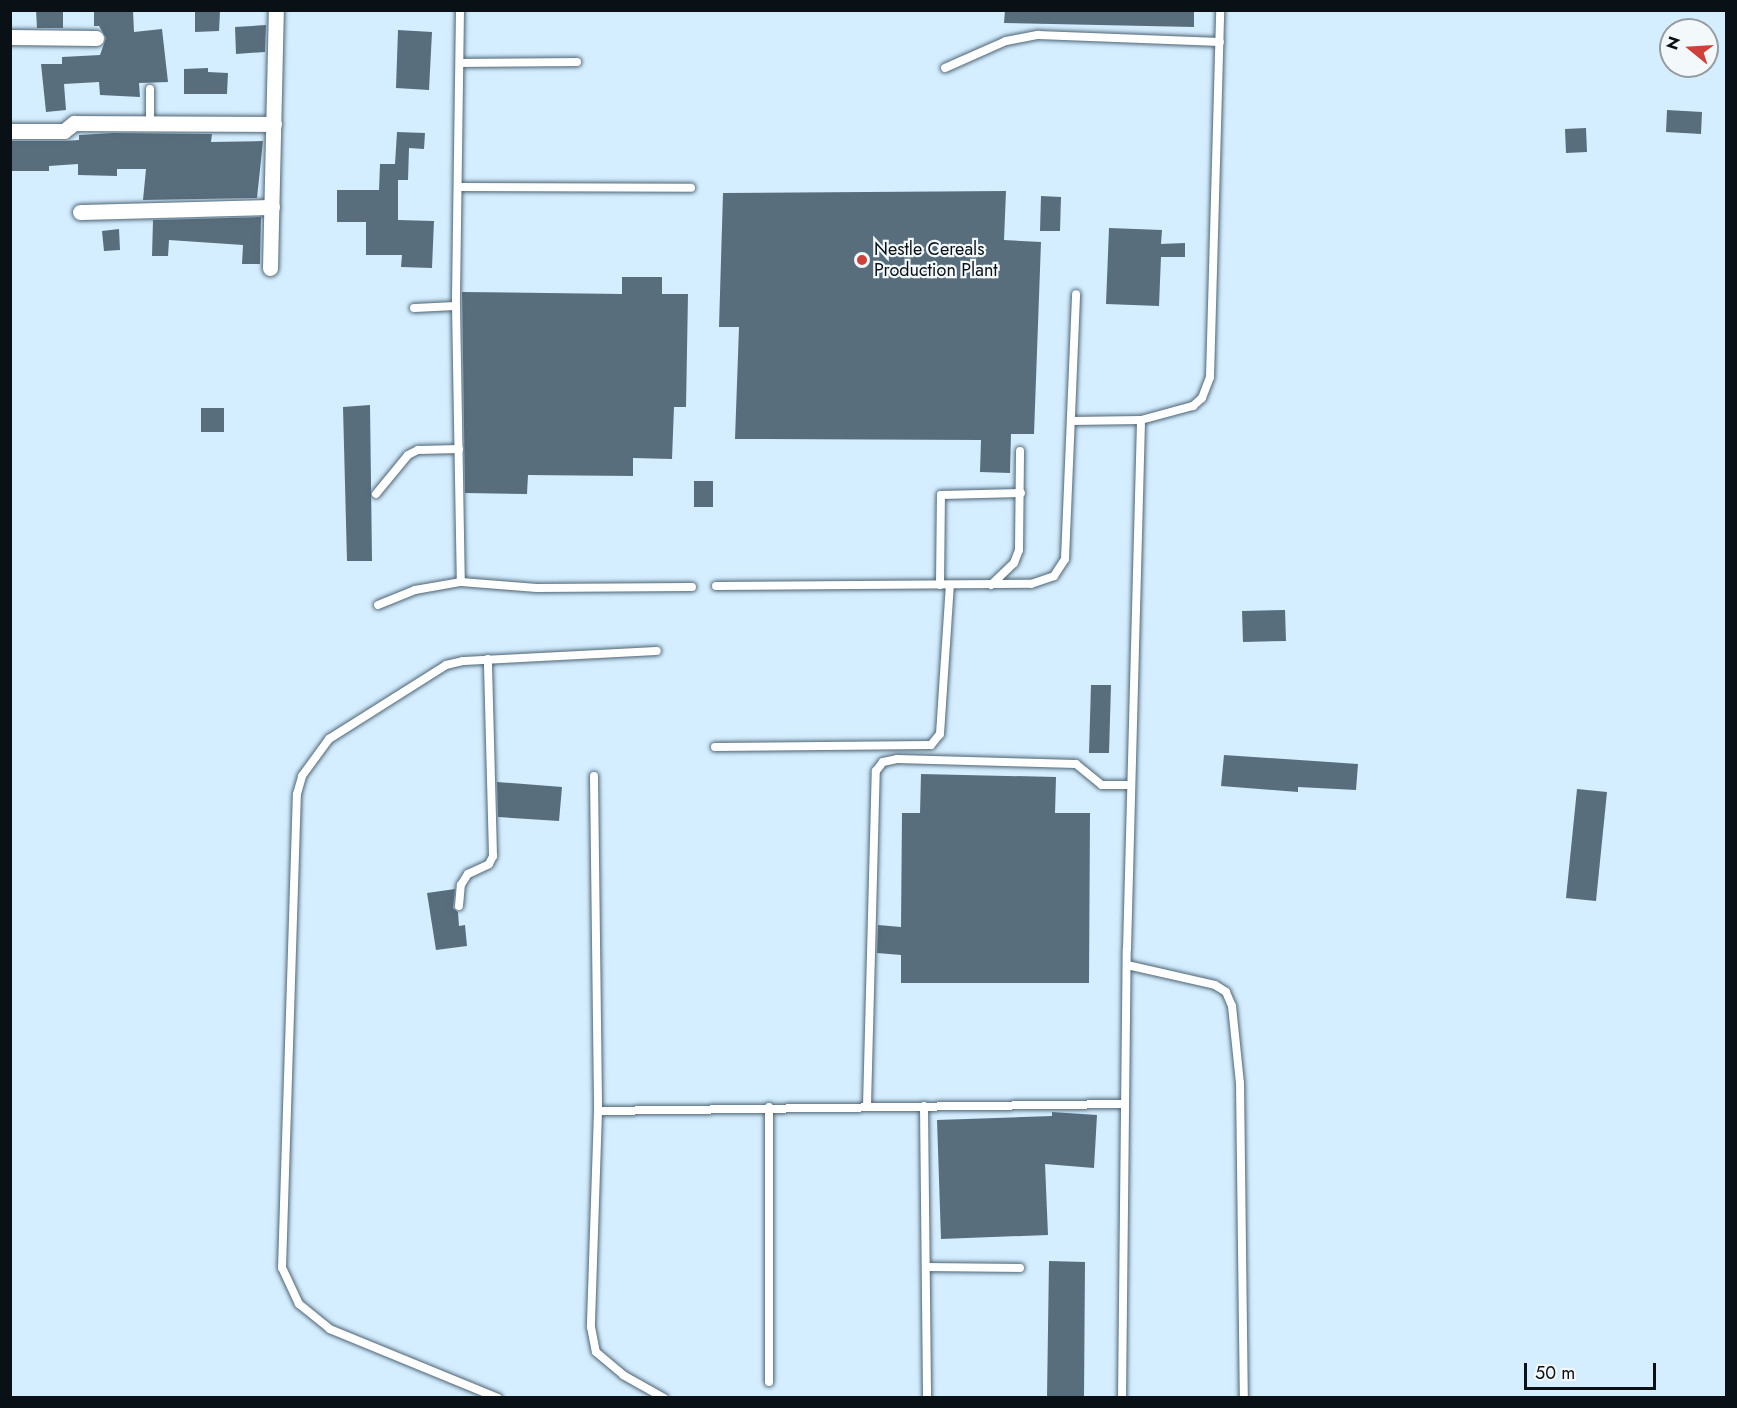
<!DOCTYPE html>
<style>
body{margin:0}
#map{position:relative;width:1737px;height:1408px;overflow:hidden;background:#d4eeff;font-family:Jost,sans-serif}
div>[style]{position:absolute}
.building>*{inset:0;background:#586e7d}
.roads{filter:drop-shadow(0 0 2px #4e6473) drop-shadow(0 0 2px #4e6473)}
.lane>*{height:8px;margin:-4px;padding:0 4px;transform-origin:4px;border-radius:4px;background:#fff}
.street>*{height:15px;margin:-7.5px;padding:0 7.5px;transform-origin:7.5px;border-radius:7.5px;background:#fff}
.dots>*{width:16px;height:16px;translate:-50% -50%;box-sizing:border-box;border:3px solid #f3f8fb;border-radius:50%}
span{translate:-50% -50%;white-space:nowrap;text-align:center;line-height:1.15;-webkit-text-stroke:4.5px #f3f8fb;paint-order:stroke}
.poi-label{font-size:18px;color:#091117}
.left{translate:0 -50%;text-align:left}
.frame{position:absolute;inset:0;border:12px solid #091117;pointer-events:none}
.north{position:absolute;left:1659px;top:18px;width:60px;height:60px;box-sizing:border-box;background:#f3f8fb;border:2px solid #959ca0;border-radius:50%;rotate:288deg;font-size:16px;font-weight:700;line-height:24px;text-align:center;color:#091117}
.north::after{content:'';display:block;margin:auto;width:21px;height:27px;background:#ce4039;clip-path:polygon(50% 0,100% 100%,50% 72%,0 100%)}
.scale{position:absolute;left:1524px;top:1363px;width:132px;height:27px;box-sizing:border-box;border:3px solid #091117;border-top:0;padding-left:8px;font-size:18px;line-height:21px;white-space:nowrap;color:#091117;-webkit-text-stroke:4px #f3f8fb;paint-order:stroke}
</style>
<div id="map">
<div class="building">
<i style="clip-path:polygon(36px 10px,63px 10px,63px 28px,37px 28px)"></i>
<i style="clip-path:polygon(94px 10px,133px 10px,134px 32px,162px 29px,168px 82px,139px 83px,140px 97px,100px 95px,99px 82px,64px 84px,66px 110px,46px 112px,41px 64px,62px 64px,62px 57px,100px 55px,106px 38px,99px 26px,94px 26px)"></i>
<i style="clip-path:polygon(1005px 10px,1194px 10px,1194px 27px,1004px 23px)"></i>
<i style="clip-path:polygon(195px 12px,220px 12px,219px 31px,195px 32px)"></i>
<i style="clip-path:polygon(266px 25px,265px 52px,236px 54px,235px 27px)"></i>
<i style="clip-path:polygon(398px 30px,432px 32px,429px 90px,396px 88px)"></i>
<i style="clip-path:polygon(208px 68px,208px 72px,228px 73px,227px 94px,184px 94px,184px 69px)"></i>
<i style="clip-path:polygon(1667px 110px,1702px 112px,1701px 134px,1666px 132px)"></i>
<i style="clip-path:polygon(1586px 128px,1587px 152px,1566px 153px,1565px 129px)"></i>
<i style="clip-path:polygon(397px 132px,425px 133px,424px 149px,409px 148px,408px 180px,398px 180px,398px 220px,434px 221px,432px 268px,401px 267px,402px 255px,366px 255px,366px 222px,337px 222px,337px 190px,379px 190px,380px 164px,395px 164px)"></i>
<i style="clip-path:polygon(113px 133px,212px 134px,211px 142px,263px 141px,257px 198px,143px 200px,146px 169px,117px 169px,117px 176px,78px 175px,78px 164px,49px 166px,49px 171px,10px 171px,10px 141px,64px 141px,79px 140px,79px 135px)"></i>
<i style="clip-path:polygon(1006px 191px,1004px 240px,1041px 242px,1034px 434px,1011px 434px,1010px 473px,980px 472px,981px 440px,735px 439px,739px 327px,719px 327px,723px 193px)"></i>
<i style="clip-path:polygon(1041px 196px,1061px 197px,1060px 231px,1040px 231px)"></i>
<i style="clip-path:polygon(261px 217px,260px 264px,242px 264px,243px 245px,169px 240px,168px 256px,152px 256px,153px 220px)"></i>
<i style="clip-path:polygon(1109px 228px,1162px 230px,1161px 244px,1185px 243px,1185px 257px,1161px 257px,1159px 306px,1106px 304px)"></i>
<i style="clip-path:polygon(119px 229px,120px 250px,104px 251px,102px 231px)"></i>
<i style="clip-path:polygon(622px 277px,662px 277px,662px 294px,688px 294px,686px 407px,674px 407px,672px 459px,633px 458px,633px 476px,528px 475px,527px 494px,465px 493px,462px 292px,622px 294px)"></i>
<i style="clip-path:polygon(370px 405px,372px 561px,347px 561px,343px 407px)"></i>
<i style="clip-path:polygon(201px 408px,224px 408px,224px 432px,201px 432px)"></i>
<i style="clip-path:polygon(694px 481px,713px 481px,713px 507px,694px 507px)"></i>
<i style="clip-path:polygon(1285px 610px,1286px 641px,1243px 642px,1242px 611px)"></i>
<i style="clip-path:polygon(1091px 685px,1111px 685px,1109px 753px,1089px 753px)"></i>
<i style="clip-path:polygon(1224px 755px,1358px 764px,1356px 790px,1298px 787px,1298px 792px,1221px 786px)"></i>
<i style="clip-path:polygon(921px 774px,1056px 777px,1055px 813px,1090px 813px,1089px 983px,901px 983px,901px 955px,877px 953px,878px 925px,901px 927px,902px 813px,920px 813px)"></i>
<i style="clip-path:polygon(497px 782px,562px 787px,559px 821px,498px 817px)"></i>
<i style="clip-path:polygon(1577px 789px,1607px 792px,1596px 901px,1566px 898px)"></i>
<i style="clip-path:polygon(455px 889px,453px 908px,458px 912px,459px 926px,465px 925px,467px 946px,436px 950px,427px 893px)"></i>
<i style="clip-path:polygon(1052px 1112px,1097px 1115px,1094px 1168px,1045px 1164px,1048px 1235px,941px 1239px,937px 1120px,1052px 1116px)"></i>
<i style="clip-path:polygon(1049px 1261px,1085px 1262px,1084px 1398px,1047px 1398px)"></i>
</div>
<div class="roads">
<div class="lane">
<i style="left:460px;top:10px;width:296px;rotate:90.8deg"></i>
<i style="left:456px;top:306px;width:276px;rotate:89deg"></i>
<i style="left:461px;top:582px;width:76px;rotate:4.5deg"></i>
<i style="left:537px;top:588px;width:155px;rotate:-0.4deg"></i>
<i style="left:460px;top:63px;width:117px;rotate:-0.5deg"></i>
<i style="left:945px;top:68px;width:67px;rotate:-23.9deg"></i>
<i style="left:1006px;top:41px;width:33px;rotate:-11deg"></i>
<i style="left:1038px;top:35px;width:182px;rotate:2.2deg"></i>
<i style="left:150px;top:89px;width:34px;rotate:90deg"></i>
<i style="left:459px;top:187px;width:232px;rotate:0.2deg"></i>
<i style="left:414px;top:308px;width:42px;rotate:-2.7deg"></i>
<i style="left:1071px;top:421px;width:70px;rotate:-0.8deg"></i>
<i style="left:1141px;top:420px;width:54px;rotate:-15.1deg"></i>
<i style="left:1193px;top:406px;width:12px;rotate:-42deg"></i>
<i style="left:1202px;top:398px;width:22px;rotate:-69deg"></i>
<i style="left:1210px;top:377px;width:367px;rotate:-88.4deg"></i>
<i style="left:376px;top:494px;width:50px;rotate:-50.6deg"></i>
<i style="left:408px;top:455px;width:11px;rotate:-27deg"></i>
<i style="left:418px;top:450px;width:41px;rotate:-1.4deg"></i>
<i style="left:940px;top:585px;width:90px;rotate:-89.4deg"></i>
<i style="left:941px;top:495px;width:80px;rotate:-1.4deg"></i>
<i style="left:991px;top:585px;width:32px;rotate:-44deg"></i>
<i style="left:1014px;top:563px;width:14px;rotate:-69deg"></i>
<i style="left:1019px;top:550px;width:99px;rotate:-89.4deg"></i>
<i style="left:716px;top:586px;width:315px;rotate:-0.4deg"></i>
<i style="left:1031px;top:584px;width:24px;rotate:-19deg"></i>
<i style="left:1054px;top:576px;width:20px;rotate:-57deg"></i>
<i style="left:1065px;top:559px;width:265px;rotate:-87.6deg"></i>
<i style="left:378px;top:605px;width:40px;rotate:-22deg"></i>
<i style="left:415px;top:590px;width:47px;rotate:-9.9deg"></i>
<i style="left:715px;top:747px;width:216px;rotate:-0.5deg"></i>
<i style="left:931px;top:745px;width:14px;rotate:-51deg"></i>
<i style="left:940px;top:734px;width:149px;rotate:-86.2deg"></i>
<i style="left:594px;top:776px;width:335px;rotate:89.3deg"></i>
<i style="left:598px;top:1111px;width:216px;rotate:91.9deg"></i>
<i style="left:591px;top:1327px;width:25px;rotate:79deg"></i>
<i style="left:596px;top:1352px;width:35px;rotate:40deg"></i>
<i style="left:623px;top:1375px;width:47px;rotate:29.3deg"></i>
<i style="left:459px;top:906px;width:21px;rotate:-85deg"></i>
<i style="left:461px;top:885px;width:13px;rotate:-58deg"></i>
<i style="left:468px;top:874px;width:23px;rotate:-25deg"></i>
<i style="left:489px;top:864px;width:9px;rotate:-63deg"></i>
<i style="left:493px;top:856px;width:197px;rotate:-91.5deg"></i>
<i style="left:1127px;top:965px;width:90px;rotate:12.8deg"></i>
<i style="left:1215px;top:985px;width:13px;rotate:32deg"></i>
<i style="left:1226px;top:992px;width:15px;rotate:67deg"></i>
<i style="left:1232px;top:1006px;width:77px;rotate:84.1deg"></i>
<i style="left:1240px;top:1083px;width:315px;rotate:89.3deg"></i>
<i style="left:867px;top:1106px;width:335px;rotate:-88.5deg"></i>
<i style="left:876px;top:771px;width:11px;rotate:-52deg"></i>
<i style="left:883px;top:762px;width:14px;rotate:-12deg"></i>
<i style="left:897px;top:759px;width:179px;rotate:1.6deg"></i>
<i style="left:1076px;top:764px;width:33px;rotate:39deg"></i>
<i style="left:1102px;top:785px;width:29px"></i>
<i style="left:924px;top:1106px;width:291px;rotate:89.4deg"></i>
<i style="left:598px;top:1111px;width:527px;rotate:-0.76deg"></i>
<i style="left:928px;top:1267px;width:92px;rotate:0.6deg"></i>
<i style="left:769px;top:1382px;width:275px;rotate:-90deg"></i>
<i style="left:498px;top:1398px;width:182px;rotate:-157.7deg"></i>
<i style="left:330px;top:1329px;width:40px;rotate:-141deg"></i>
<i style="left:299px;top:1304px;width:40px;rotate:-115deg"></i>
<i style="left:282px;top:1268px;width:474px;rotate:-88.2deg"></i>
<i style="left:297px;top:794px;width:19px;rotate:-74deg"></i>
<i style="left:302px;top:776px;width:46px;rotate:-53.9deg"></i>
<i style="left:329px;top:739px;width:138px;rotate:-32.3deg"></i>
<i style="left:446px;top:665px;width:17px;rotate:-13deg"></i>
<i style="left:463px;top:661px;width:194px;rotate:-3deg"></i>
<i style="left:1122px;top:1398px;width:449px;rotate:-89.4deg"></i>
<i style="left:1127px;top:949px;width:529px;rotate:-88.48deg"></i>
</div>
<div class="street">
<i style="left:10px;top:37px;width:86px;rotate:0.7deg"></i>
<i style="left:10px;top:131px;width:54px"></i>
<i style="left:64px;top:131px;width:13px;rotate:-39deg"></i>
<i style="left:74px;top:123px;width:200px;rotate:0.3deg"></i>
<i style="left:80px;top:212px;width:192px;rotate:-1.5deg"></i>
<i style="left:270px;top:268px;width:258px;rotate:-88.7deg"></i>
</div>
</div>
<div class="dots">
<i style="left:862px;top:260px;background:#ce4039"></i>
</div>
<div class="poi-label">
<span class="left" style="left:874px;top:260px">Nestle Cereals<br>Production Plant</span>
</div>
<div class="frame"></div>
<div class="north">N</div>
<div class="scale">50 m</div>
</div>
